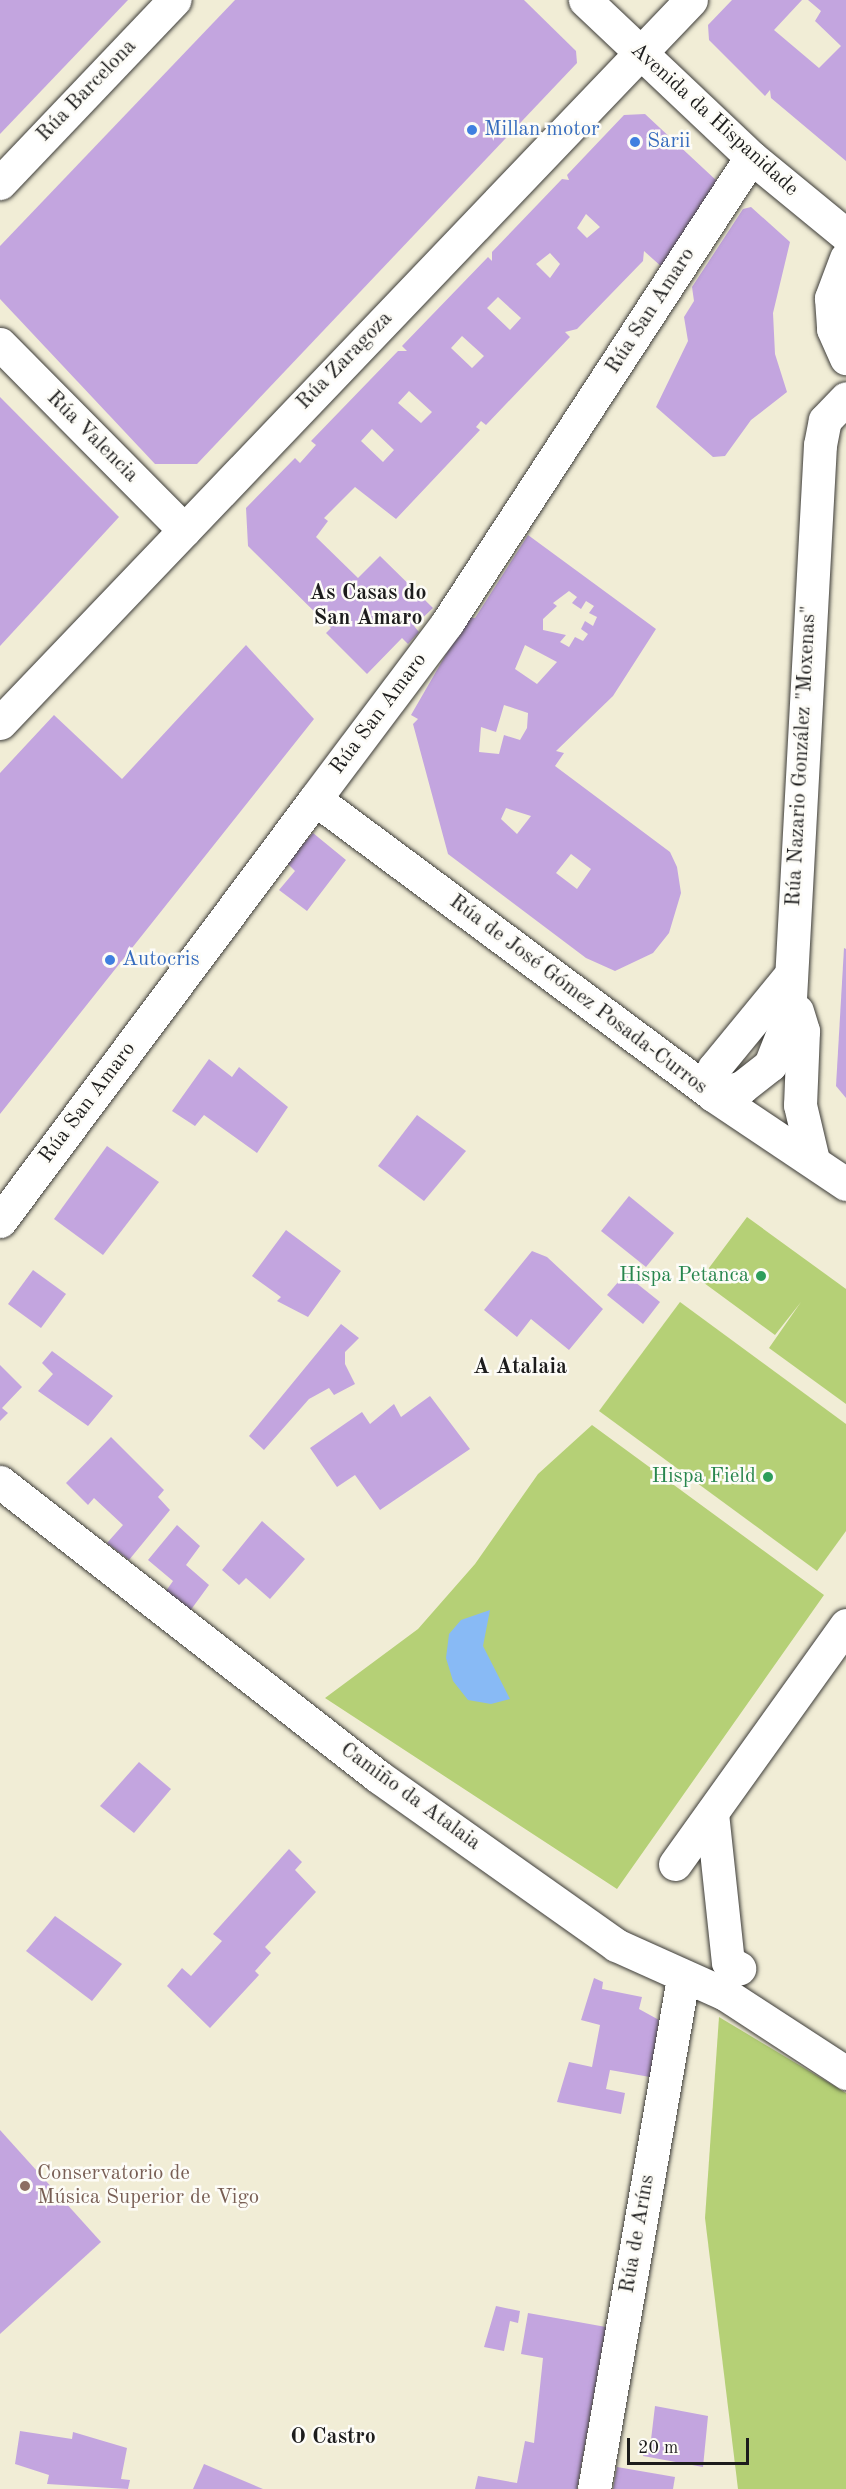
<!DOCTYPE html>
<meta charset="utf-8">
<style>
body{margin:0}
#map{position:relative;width:846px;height:2489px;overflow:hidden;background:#f1edd6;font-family:"Old Standard TT",serif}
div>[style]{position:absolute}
.green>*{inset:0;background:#b5d076}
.water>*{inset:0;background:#88baf5}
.building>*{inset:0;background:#c3a5df}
.roads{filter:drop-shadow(0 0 2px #3c3b38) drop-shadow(0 0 2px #3c3b38)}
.pedestrian>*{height:33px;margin:-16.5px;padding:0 16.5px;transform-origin:16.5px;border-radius:16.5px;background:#fff}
.minor>*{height:33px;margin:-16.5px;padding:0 16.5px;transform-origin:16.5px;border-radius:16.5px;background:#fff}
.dots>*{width:16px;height:16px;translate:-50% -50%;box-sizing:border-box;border:3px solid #fdfcf7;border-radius:50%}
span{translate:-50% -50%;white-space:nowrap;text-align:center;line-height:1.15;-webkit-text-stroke:5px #fdfcf7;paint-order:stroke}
.street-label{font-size:21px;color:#1c1c1c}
.shop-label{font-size:21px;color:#366cbe}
.left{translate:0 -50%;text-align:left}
.leisure-label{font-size:21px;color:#27864d}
.right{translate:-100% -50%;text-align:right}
.education-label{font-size:21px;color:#785e54}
.neighbourhood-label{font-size:22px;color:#1c1c1c;font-weight:700}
.scale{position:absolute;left:627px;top:2438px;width:122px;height:27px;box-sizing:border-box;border:3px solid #1c1c1c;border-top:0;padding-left:8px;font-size:18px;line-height:21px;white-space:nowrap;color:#1c1c1c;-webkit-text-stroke:4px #fdfcf7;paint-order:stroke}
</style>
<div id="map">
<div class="green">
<i style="clip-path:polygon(747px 1217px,846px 1289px,846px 1404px,769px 1348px,801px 1302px,775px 1335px,700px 1280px)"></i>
<i style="clip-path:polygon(680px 1302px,846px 1424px,846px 1531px,817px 1571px,599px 1411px)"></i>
<i style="clip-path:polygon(592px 1425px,824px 1595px,617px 1889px,325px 1698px,418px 1629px,475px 1564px,538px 1474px)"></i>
<i style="clip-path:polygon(719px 2017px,846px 2093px,846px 2489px,738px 2489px,705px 2218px)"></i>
</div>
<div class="water">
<i style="clip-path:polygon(490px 1610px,483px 1646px,510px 1699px,491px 1704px,468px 1700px,453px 1681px,446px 1658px,449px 1634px,461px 1620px)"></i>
</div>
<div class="building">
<i style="clip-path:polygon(0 0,128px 0,0 134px)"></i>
<i style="clip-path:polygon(235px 0,524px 0,576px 51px,577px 63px,197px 464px,155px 464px,0 299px,0 246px)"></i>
<i style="clip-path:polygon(732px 0,802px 0,774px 30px,819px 68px,841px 46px,815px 21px,821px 11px,808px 0,846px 0,846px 161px,771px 98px,770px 90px,765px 96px,709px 40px,708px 25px)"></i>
<i style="clip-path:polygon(evenodd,645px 114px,718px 182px,663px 268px,644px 251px,643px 261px,577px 329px,565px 332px,570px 337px,486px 425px,481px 421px,476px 427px,480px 430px,396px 519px,355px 487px,324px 518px,328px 521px,316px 537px,358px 578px,380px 556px,433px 608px,414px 626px,419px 632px,408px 644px,402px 638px,367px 674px,326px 633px,331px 628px,248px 546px,246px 508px,295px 458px,300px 463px,316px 445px,311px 441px,398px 351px,407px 351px,402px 346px,488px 257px,492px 261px,492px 252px,562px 179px,569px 180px,567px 175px,624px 115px,645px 114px,586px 214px,600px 227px,587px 238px,577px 228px,586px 214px,645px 114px,550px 253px,560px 264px,550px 278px,536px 264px,550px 253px,645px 114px,498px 297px,521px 318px,510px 330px,487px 308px,498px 297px,645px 114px,462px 336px,484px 356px,472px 368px,451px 348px,462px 336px,645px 114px,409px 391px,432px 412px,421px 423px,398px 403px,409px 391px,645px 114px,372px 429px,394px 450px,383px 462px,361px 441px,372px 429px)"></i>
<i style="clip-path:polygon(751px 207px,790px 242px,773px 313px,775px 354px,787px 392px,751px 420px,725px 456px,713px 457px,656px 407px,688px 341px,684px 317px,694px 301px,692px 287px,743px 209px)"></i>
<i style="clip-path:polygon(0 397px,119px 517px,0 646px)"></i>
<i style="clip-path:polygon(evenodd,528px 535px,656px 629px,613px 696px,556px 751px,564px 753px,555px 766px,670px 852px,677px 867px,681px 893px,669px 933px,653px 953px,615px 971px,586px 958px,448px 854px,413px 724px,418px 719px,411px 715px,467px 618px,475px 618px,528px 535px,569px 591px,577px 597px,572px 603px,581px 609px,586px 601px,594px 606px,589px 613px,597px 617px,593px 626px,585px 621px,581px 629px,588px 634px,583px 641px,575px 637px,569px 647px,560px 642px,566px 635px,543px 630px,543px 619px,557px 606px,553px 603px,569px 591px,528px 535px,525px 645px,557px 662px,537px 684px,515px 669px,525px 645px,528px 535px,504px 705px,528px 713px,527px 728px,520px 740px,504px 735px,499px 754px,479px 752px,481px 727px,496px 732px,504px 705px,528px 535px,506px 808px,531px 816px,517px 834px,501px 819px,506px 808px,528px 535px,571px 854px,591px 869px,577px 889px,556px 873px,571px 854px)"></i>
<i style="clip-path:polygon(246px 645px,314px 719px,0 1114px,0 773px,54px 715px,122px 779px)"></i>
<i style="clip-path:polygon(313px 833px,346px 860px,307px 911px,279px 890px,295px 871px,287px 863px)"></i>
<i style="clip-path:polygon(844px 948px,846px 949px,846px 1098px,836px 1086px)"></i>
<i style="clip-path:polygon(209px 1059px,232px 1077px,239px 1067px,288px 1107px,257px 1153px,204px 1115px,195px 1126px,172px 1111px)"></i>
<i style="clip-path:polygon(417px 1115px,466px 1151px,424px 1201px,378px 1166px)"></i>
<i style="clip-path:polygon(107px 1146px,159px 1182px,103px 1255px,54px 1219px)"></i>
<i style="clip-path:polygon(629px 1196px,674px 1233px,646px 1267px,601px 1231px)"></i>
<i style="clip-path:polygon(286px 1230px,341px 1271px,308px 1317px,277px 1301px,281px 1297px,252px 1276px)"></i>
<i style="clip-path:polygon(532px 1251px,547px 1257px,603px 1309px,569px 1350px,531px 1319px,517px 1337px,484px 1310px)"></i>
<i style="clip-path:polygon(33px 1270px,66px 1294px,41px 1328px,8px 1304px)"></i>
<i style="clip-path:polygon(625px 1274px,660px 1302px,643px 1324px,607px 1295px)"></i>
<i style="clip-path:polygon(341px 1324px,359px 1338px,345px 1352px,345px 1364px,355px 1384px,334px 1395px,329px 1388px,309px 1399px,264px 1450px,249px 1436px)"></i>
<i style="clip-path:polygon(52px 1351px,113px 1396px,88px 1426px,38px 1391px,53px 1374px,42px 1363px)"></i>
<i style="clip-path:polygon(0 1365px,22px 1387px,2px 1408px,8px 1413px,0 1421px)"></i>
<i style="clip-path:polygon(430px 1396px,470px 1449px,380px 1510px,355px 1475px,337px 1487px,310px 1448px,362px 1412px,370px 1424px,394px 1404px,401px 1417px)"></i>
<i style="clip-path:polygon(111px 1437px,164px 1490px,158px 1497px,170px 1510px,129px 1560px,107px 1543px,123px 1525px,94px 1498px,88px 1505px,66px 1483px)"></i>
<i style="clip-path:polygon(262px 1521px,305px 1559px,270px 1599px,246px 1578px,239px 1585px,222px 1570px)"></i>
<i style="clip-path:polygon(177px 1525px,200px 1546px,186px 1565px,209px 1585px,190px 1611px,166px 1591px,173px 1581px,148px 1560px)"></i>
<i style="clip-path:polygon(139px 1762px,171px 1789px,134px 1833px,100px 1806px)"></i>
<i style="clip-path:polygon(289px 1849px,302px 1862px,295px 1870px,316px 1892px,265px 1947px,271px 1953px,255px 1971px,259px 1975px,210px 2028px,167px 1986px,182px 1968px,191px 1976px,222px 1941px,213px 1934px)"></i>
<i style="clip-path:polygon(55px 1916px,122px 1964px,92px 2001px,26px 1951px)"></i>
<i style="clip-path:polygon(594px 1978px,603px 1982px,602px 1989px,642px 1997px,639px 2009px,659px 2020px,650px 2077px,610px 2070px,606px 2089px,625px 2093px,621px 2114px,557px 2102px,569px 2062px,592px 2067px,600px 2025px,581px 2020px)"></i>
<i style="clip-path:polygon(0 2130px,101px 2242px,0 2334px)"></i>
<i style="clip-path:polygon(496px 2306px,520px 2311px,518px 2323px,510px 2321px,504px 2351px,484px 2347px)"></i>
<i style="clip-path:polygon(528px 2313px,606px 2327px,577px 2489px,475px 2489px,478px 2476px,517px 2483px,525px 2441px,534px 2443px,543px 2358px,521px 2354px)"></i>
<i style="clip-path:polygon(655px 2406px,708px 2416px,703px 2467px,643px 2456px,644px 2447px,650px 2448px)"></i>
<i style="clip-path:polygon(20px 2431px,72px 2439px,73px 2432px,127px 2448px,121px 2479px,130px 2480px,128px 2489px,47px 2484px,49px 2475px,15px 2464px)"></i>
<i style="clip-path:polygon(204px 2464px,263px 2489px,193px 2489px)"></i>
<i style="clip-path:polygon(617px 2467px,675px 2477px,673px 2489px,613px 2489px)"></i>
</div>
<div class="roads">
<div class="pedestrian">
<i style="left:315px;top:799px;width:220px;rotate:-53.1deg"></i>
<i style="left:447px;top:623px;width:556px;rotate:-56.88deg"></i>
<i style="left:712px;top:1813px;width:150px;rotate:83.9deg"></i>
<i style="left:728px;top:1962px;width:13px;rotate:29deg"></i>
<i style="left:675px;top:1864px;width:294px;rotate:-54.4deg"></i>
</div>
<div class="minor">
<i style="left:585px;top:0;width:228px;rotate:43.4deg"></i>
<i style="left:751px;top:157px;width:123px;rotate:39.4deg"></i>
<i style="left:0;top:183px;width:253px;rotate:-46.4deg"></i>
<i style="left:846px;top:258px;width:43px;rotate:110.6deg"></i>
<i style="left:831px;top:298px;width:31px;rotate:86deg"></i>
<i style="left:833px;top:329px;width:32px;rotate:66deg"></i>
<i style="left:0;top:344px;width:262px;rotate:45.3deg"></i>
<i style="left:0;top:723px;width:1000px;rotate:-46.3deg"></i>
<i style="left:797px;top:1011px;width:21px;rotate:73deg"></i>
<i style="left:803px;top:1031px;width:74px;rotate:92.3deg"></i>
<i style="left:800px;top:1105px;width:57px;rotate:76.7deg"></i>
<i style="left:713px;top:1095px;width:30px;rotate:-15deg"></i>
<i style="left:742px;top:1087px;width:36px;rotate:-38deg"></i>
<i style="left:770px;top:1065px;width:52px;rotate:-68.4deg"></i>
<i style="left:789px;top:1017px;width:573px;rotate:-86.9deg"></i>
<i style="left:820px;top:445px;width:25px;rotate:-79deg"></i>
<i style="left:825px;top:420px;width:30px;rotate:-46deg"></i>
<i style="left:713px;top:1095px;width:27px;rotate:-88deg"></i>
<i style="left:714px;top:1068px;width:117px;rotate:-50.6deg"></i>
<i style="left:0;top:1221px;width:527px;rotate:-53.26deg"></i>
<i style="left:315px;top:799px;width:496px;rotate:36.6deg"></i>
<i style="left:713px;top:1095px;width:160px;rotate:33.8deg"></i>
<i style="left:0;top:1482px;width:480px;rotate:37.9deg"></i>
<i style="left:379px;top:1777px;width:291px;rotate:35.3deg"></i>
<i style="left:616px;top:1945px;width:120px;rotate:24.2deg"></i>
<i style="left:725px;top:1994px;width:145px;rotate:33.1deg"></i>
<i style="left:594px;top:2489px;width:519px;rotate:-80.12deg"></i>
</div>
</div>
<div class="dots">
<i style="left:472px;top:130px;background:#3f7fe0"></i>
<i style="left:635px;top:142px;background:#3f7fe0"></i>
<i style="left:110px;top:960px;background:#3f7fe0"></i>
<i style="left:761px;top:1276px;background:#2e9e5b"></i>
<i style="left:768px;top:1477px;background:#2e9e5b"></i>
<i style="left:25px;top:2186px;background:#8d6e63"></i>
</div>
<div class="street-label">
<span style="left:87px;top:91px;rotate:-46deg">Rúa Barcelona</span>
<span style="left:714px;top:120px;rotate:42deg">Avenida da Hispanidade</span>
<span style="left:651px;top:311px;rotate:-57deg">Rúa San Amaro</span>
<span style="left:345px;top:361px;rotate:-46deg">Rúa Zaragoza</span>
<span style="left:92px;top:437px;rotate:45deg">Rúa Valencia</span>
<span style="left:379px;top:714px;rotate:-53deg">Rúa San Amaro</span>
<span style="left:802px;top:756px;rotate:-87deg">Rúa Nazario González "Moxenas"</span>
<span style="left:578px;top:995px;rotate:37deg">Rúa de José Gómez Posada-Curros</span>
<span style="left:88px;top:1103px;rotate:-53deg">Rúa San Amaro</span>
<span style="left:410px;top:1797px;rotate:36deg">Camiño da Atalaia</span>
<span style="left:638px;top:2234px;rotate:-80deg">Rúa de Aríns</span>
</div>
<div class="shop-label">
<span class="left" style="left:484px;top:130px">Millan motor</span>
<span class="left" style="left:647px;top:142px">Sarii</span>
<span class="left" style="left:122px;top:960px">Autocris</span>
</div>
<div class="leisure-label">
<span class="right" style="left:749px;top:1276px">Hispa Petanca</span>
<span class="right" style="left:756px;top:1477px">Hispa Field</span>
</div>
<div class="education-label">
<span class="left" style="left:37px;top:2186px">Conservatorio de<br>Música Superior de Vigo</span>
</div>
<div class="neighbourhood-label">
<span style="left:368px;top:606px">As Casas do<br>San Amaro</span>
<span style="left:520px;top:1368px">A Atalaia</span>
<span style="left:333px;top:2438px">O Castro</span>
</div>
<div class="scale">20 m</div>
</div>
